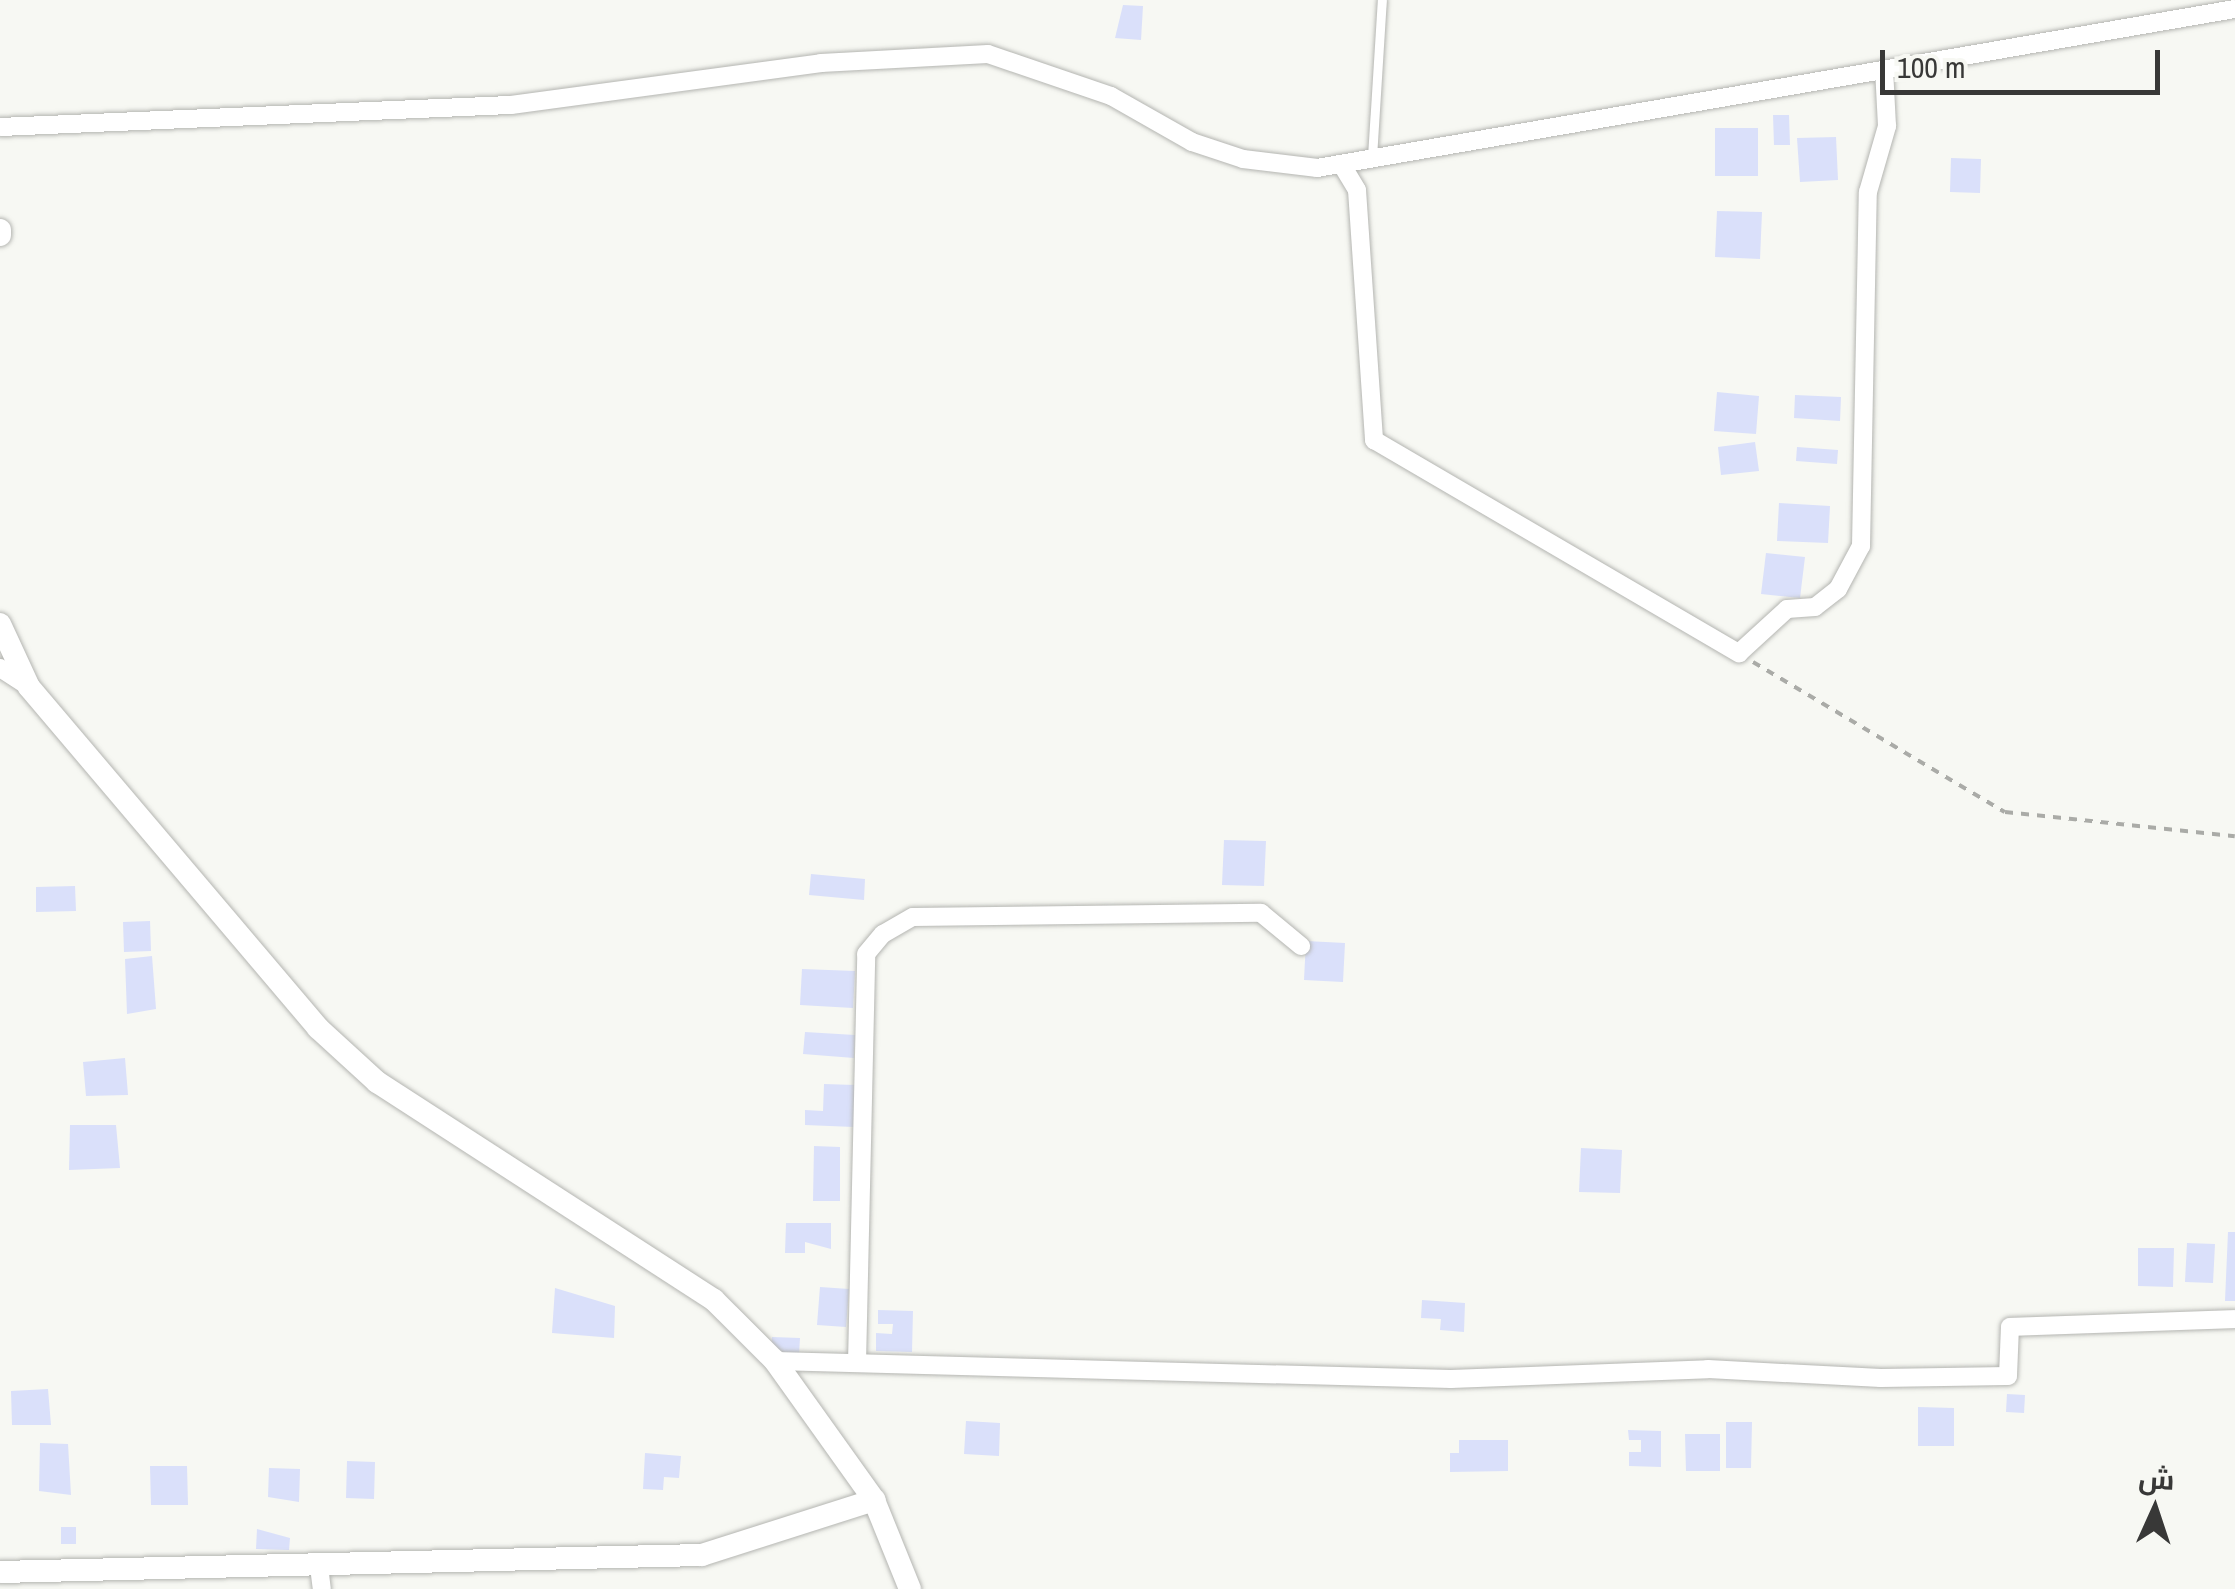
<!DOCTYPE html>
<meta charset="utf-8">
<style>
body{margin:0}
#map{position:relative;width:2235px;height:1589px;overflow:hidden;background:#f7f8f3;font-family:"Archivo Narrow",Cairo,sans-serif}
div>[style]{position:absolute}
.building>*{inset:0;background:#dae0fa}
.path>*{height:4px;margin-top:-2px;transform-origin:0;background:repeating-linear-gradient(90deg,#aaaba7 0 8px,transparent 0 16px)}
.roads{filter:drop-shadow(0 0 2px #b4b5b1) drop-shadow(0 0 2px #b4b5b1)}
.service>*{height:9px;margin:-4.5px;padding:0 4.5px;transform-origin:4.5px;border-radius:4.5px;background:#fff}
.minor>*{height:18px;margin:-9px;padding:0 9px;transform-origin:9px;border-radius:9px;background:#fff}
.tertiary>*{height:22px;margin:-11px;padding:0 11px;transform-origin:11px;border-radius:11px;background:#fff}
span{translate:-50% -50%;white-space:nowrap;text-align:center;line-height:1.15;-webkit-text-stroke:8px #f7f8f3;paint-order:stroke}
.north{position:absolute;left:2105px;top:1459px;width:100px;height:100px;-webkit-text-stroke:8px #f7f8f3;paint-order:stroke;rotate:3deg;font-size:28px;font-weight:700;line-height:40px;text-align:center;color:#383837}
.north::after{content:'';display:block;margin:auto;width:35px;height:45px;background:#383837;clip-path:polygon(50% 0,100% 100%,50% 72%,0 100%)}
.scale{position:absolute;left:1880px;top:50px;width:280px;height:45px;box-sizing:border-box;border:5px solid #383837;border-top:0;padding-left:12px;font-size:30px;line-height:35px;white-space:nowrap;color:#383837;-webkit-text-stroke:8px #f7f8f3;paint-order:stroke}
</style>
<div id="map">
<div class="building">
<i style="clip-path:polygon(1123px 5px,1143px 6px,1141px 40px,1115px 38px)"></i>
<i style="clip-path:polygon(1773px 115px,1789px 115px,1790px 145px,1774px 145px)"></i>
<i style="clip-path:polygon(1715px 128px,1758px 128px,1758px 176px,1715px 176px)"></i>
<i style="clip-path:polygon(1836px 137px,1838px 180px,1800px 182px,1797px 138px)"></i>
<i style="clip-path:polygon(1951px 158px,1981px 159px,1980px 193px,1950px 192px)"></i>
<i style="clip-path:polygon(1717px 211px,1762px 212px,1760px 259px,1715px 257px)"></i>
<i style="clip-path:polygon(1717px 392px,1759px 396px,1756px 434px,1714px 431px)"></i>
<i style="clip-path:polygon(1795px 395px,1841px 397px,1840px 421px,1794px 418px)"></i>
<i style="clip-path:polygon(1755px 442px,1759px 471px,1721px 475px,1718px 447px)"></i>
<i style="clip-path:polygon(1797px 447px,1838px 450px,1837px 464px,1796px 461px)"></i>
<i style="clip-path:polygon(1779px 503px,1830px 506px,1828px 543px,1777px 541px)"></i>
<i style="clip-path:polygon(1766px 553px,1805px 557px,1800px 598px,1761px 594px)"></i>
<i style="clip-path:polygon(1224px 840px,1266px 841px,1264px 886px,1222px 885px)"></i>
<i style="clip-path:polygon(811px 874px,865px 879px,864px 900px,809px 895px)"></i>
<i style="clip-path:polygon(75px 886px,76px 911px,36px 912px,36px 887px)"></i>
<i style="clip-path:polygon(150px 921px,151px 951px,124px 952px,123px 922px)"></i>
<i style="clip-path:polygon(1306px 941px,1345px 943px,1343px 982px,1304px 980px)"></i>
<i style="clip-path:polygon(152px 956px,156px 1009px,127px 1014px,125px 959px)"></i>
<i style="clip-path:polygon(802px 969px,855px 971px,853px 1008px,800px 1005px)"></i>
<i style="clip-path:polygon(805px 1032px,855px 1035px,854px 1058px,803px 1054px)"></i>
<i style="clip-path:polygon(125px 1058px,128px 1095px,86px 1096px,83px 1062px)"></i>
<i style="clip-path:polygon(824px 1084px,855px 1085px,854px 1127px,805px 1125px,805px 1110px,823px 1111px)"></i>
<i style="clip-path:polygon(70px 1125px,116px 1125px,120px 1168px,69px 1170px)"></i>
<i style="clip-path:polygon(814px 1146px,840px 1147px,840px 1201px,813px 1201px)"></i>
<i style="clip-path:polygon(1581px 1148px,1622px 1150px,1620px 1193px,1579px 1192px)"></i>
<i style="clip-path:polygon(786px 1223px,831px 1223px,831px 1249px,805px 1242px,805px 1253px,785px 1253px)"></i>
<i style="clip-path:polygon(2228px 1232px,2235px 1232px,2235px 1301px,2225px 1301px)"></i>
<i style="clip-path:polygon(2187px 1243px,2215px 1244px,2213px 1283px,2185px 1282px)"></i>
<i style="clip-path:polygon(2138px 1248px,2174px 1248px,2173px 1287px,2138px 1286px)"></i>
<i style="clip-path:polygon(820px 1287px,849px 1289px,846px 1327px,817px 1325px)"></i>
<i style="clip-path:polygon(555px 1288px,615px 1306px,614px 1338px,552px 1333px)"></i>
<i style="clip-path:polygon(1422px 1300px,1465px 1303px,1464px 1332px,1440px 1330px,1441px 1319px,1421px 1318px)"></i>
<i style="clip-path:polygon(878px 1310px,913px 1311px,912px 1352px,876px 1351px,876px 1333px,892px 1334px,893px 1324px,878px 1324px)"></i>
<i style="clip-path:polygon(772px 1337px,800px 1338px,799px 1354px,771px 1352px)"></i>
<i style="clip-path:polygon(48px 1389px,51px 1425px,12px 1425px,11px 1391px)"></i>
<i style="clip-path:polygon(2007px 1394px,2025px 1395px,2024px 1413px,2006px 1412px)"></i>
<i style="clip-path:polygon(1918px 1407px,1954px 1408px,1954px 1446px,1918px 1446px)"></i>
<i style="clip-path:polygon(966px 1421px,1000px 1423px,999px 1456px,964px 1454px)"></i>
<i style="clip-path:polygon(1726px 1422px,1752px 1422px,1751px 1468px,1726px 1468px)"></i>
<i style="clip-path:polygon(1628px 1430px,1661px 1431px,1661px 1467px,1629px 1466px,1629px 1452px,1641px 1452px,1641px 1440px,1629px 1440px)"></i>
<i style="clip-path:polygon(1685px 1434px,1720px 1434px,1720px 1471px,1686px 1471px)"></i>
<i style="clip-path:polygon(1459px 1440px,1508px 1440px,1508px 1471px,1450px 1472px,1450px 1453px,1459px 1453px)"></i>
<i style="clip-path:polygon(40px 1443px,68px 1444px,71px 1495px,39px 1491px)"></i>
<i style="clip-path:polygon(645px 1453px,681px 1456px,679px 1478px,664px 1477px,663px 1490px,643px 1489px)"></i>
<i style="clip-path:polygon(347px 1461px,375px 1462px,374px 1499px,346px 1498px)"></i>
<i style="clip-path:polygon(150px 1466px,187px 1466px,188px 1505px,151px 1505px)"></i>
<i style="clip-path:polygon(269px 1468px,300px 1469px,299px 1502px,268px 1497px)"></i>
<i style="clip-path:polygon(61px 1527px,76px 1527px,76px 1544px,61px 1544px)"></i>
<i style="clip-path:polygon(257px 1529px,290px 1538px,289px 1550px,256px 1549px)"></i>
</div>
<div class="path">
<i style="left:1753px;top:662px;width:293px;rotate:30.8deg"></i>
<i style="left:2005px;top:812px;width:231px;rotate:6deg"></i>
</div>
<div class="roads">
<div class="service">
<i style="left:1372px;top:157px;width:157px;rotate:-86.4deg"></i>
</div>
<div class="minor">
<i style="left:0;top:127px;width:511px;rotate:-2.47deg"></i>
<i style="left:511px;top:105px;width:313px;rotate:-7.7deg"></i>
<i style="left:821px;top:63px;width:167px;rotate:-3.1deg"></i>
<i style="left:988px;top:54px;width:130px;rotate:18.9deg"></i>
<i style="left:1111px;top:96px;width:93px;rotate:29.6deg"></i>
<i style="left:1192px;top:142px;width:54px;rotate:18.4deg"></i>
<i style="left:1243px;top:159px;width:75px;rotate:6.9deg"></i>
<i style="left:1317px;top:168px;width:932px;rotate:-9.83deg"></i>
<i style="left:1342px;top:165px;width:29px;rotate:59deg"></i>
<i style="left:1357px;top:190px;width:251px;rotate:86.1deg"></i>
<i style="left:1374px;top:440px;width:423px;rotate:30.3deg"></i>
<i style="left:1739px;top:653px;width:65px;rotate:-42.5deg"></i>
<i style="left:1787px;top:609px;width:28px;rotate:-4deg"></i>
<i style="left:1815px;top:607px;width:29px;rotate:-38deg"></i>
<i style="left:1838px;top:589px;width:49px;rotate:-61.9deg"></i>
<i style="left:1861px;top:546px;width:354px;rotate:-88.9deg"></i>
<i style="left:1868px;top:192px;width:69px;rotate:-73.9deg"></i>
<i style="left:1887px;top:126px;width:57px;rotate:-93deg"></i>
<i style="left:0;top:668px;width:35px;rotate:33deg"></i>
<i style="left:775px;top:1361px;width:676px;rotate:1.53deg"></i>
<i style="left:1451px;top:1379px;width:257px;rotate:-2.2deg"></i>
<i style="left:1708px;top:1369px;width:173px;rotate:3deg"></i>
<i style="left:1881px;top:1378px;width:127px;rotate:-0.9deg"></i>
<i style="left:2008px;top:1376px;width:49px;rotate:-87.7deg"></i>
<i style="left:2010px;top:1327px;width:225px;rotate:-2deg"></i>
<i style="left:857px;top:1363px;width:409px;rotate:-88.7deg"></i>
<i style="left:866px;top:954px;width:26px;rotate:-50deg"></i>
<i style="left:883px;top:934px;width:34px;rotate:-30deg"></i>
<i style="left:913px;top:917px;width:348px;rotate:-0.7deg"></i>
<i style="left:1261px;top:913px;width:52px;rotate:39.5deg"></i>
<i style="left:319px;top:1566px;width:23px;rotate:83deg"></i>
</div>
<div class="tertiary">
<i style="left:0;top:230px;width:5px;rotate:90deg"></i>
<i style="left:0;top:624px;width:69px;rotate:65.3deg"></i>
<i style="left:29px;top:687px;width:447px;rotate:49.7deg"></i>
<i style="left:318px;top:1028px;width:80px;rotate:42.5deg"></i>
<i style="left:377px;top:1082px;width:401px;rotate:32.9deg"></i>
<i style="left:714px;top:1300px;width:86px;rotate:45deg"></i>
<i style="left:775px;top:1361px;width:171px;rotate:54.5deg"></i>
<i style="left:874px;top:1500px;width:96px;rotate:68deg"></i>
<i style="left:0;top:1572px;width:702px;rotate:-1.39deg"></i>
<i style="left:702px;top:1555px;width:181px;rotate:-17.7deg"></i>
</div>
</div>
<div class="north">ش</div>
<div class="scale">100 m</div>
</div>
